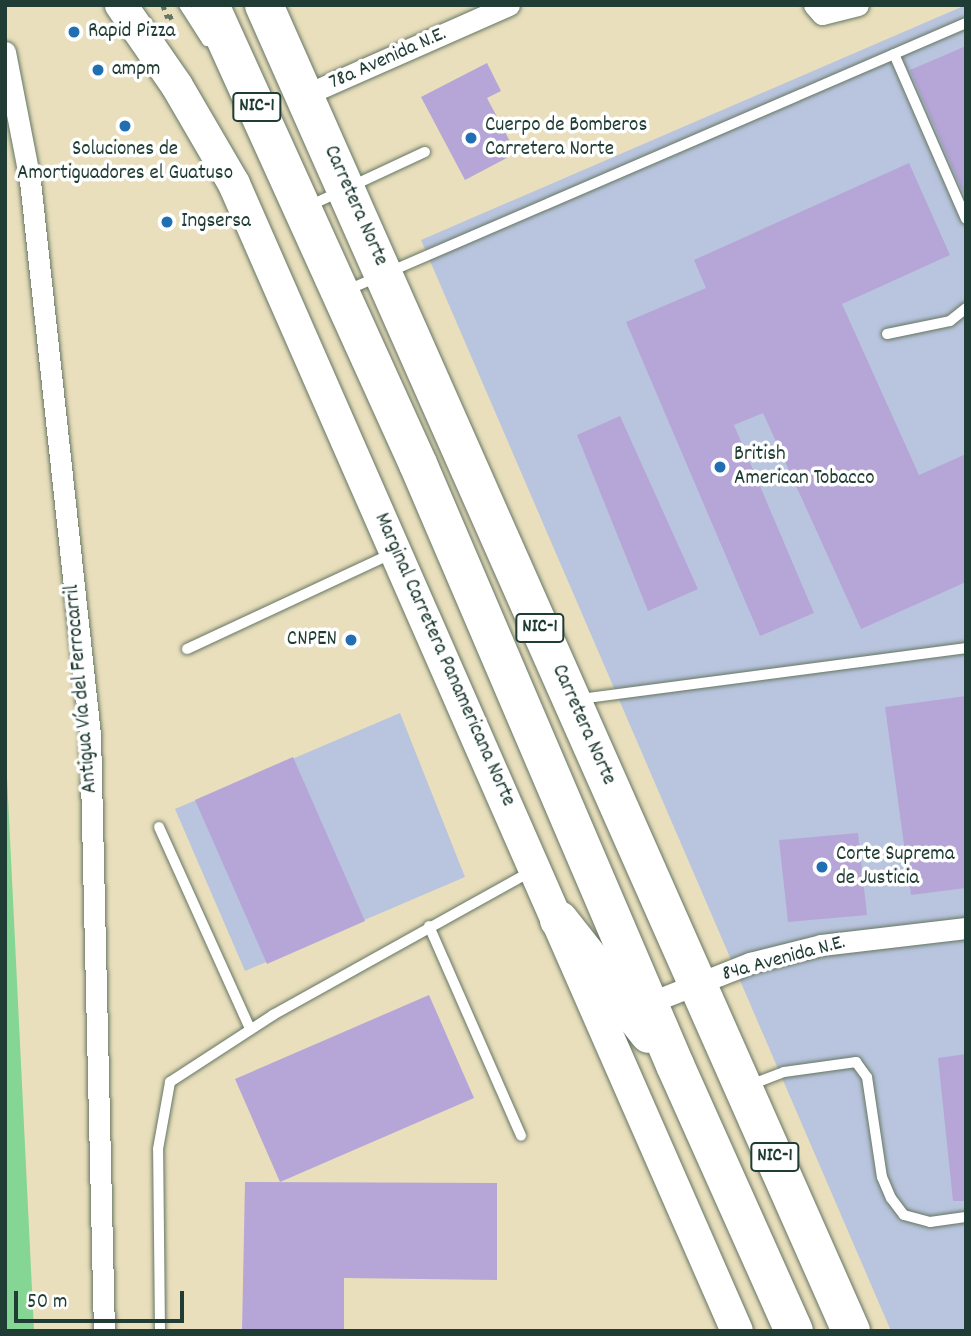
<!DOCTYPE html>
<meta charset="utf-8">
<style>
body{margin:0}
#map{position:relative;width:971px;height:1336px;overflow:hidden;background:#e9dfbc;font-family:Dekko,sans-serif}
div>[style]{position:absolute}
.industrial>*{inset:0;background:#b9c5de}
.green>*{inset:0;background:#85d594}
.building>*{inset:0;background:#b6a6d8}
.path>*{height:4.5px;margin-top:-2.25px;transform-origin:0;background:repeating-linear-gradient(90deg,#667664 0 5px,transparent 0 10px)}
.roads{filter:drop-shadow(0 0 2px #667664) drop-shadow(0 0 2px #667664)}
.lane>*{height:10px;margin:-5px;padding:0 5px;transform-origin:5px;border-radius:5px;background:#fff}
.street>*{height:21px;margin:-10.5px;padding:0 10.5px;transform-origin:10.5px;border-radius:10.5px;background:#fff}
.secondary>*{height:32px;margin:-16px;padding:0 16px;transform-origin:16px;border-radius:16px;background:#fff}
.highway>*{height:38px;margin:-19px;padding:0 19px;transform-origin:19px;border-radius:19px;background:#fff}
.dots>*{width:19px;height:19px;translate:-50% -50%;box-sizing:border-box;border:4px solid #fff;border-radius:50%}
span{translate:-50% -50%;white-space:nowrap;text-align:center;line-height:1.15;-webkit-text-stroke:7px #fff;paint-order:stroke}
.shield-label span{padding:2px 5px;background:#fff;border:2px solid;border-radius:5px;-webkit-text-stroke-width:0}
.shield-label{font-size:19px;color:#1f3d34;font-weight:700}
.poi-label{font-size:21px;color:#1f3d34}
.left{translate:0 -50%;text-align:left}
.right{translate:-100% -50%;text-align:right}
.street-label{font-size:21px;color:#1f3d34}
.frame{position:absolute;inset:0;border:7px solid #1f3d34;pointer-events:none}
.scale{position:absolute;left:14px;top:1291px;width:170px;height:32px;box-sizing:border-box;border:4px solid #1f3d34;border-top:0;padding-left:9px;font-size:21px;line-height:24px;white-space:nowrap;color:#1f3d34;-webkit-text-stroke:5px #fff;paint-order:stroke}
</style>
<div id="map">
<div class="industrial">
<i style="clip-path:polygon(966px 5px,966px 1331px,891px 1331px,421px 240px)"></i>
<i style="clip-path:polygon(400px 713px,465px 877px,245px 971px,175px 809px)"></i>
</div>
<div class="green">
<i style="clip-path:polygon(5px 736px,34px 1331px,5px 1331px)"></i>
</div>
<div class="building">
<i style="clip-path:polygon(966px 46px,966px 199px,910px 70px)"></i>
<i style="clip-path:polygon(487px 63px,501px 91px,487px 98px,516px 153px,465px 180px,421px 97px)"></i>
<i style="clip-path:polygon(909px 163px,950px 255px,842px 304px,919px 475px,966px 454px,966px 582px,861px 629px,763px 413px,734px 425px,814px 613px,760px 636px,626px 322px,706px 288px,694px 260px)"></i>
<i style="clip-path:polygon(620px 416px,698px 589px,648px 611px,577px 435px)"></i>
<i style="clip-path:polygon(966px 696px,966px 888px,911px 895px,885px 707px)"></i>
<i style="clip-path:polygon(293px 757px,365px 921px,267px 964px,195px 800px)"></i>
<i style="clip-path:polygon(858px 833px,867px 915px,788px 922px,779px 840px)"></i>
<i style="clip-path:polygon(429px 995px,474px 1098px,280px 1182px,235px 1079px)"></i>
<i style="clip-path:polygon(966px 1054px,966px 1201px,953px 1201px,938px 1058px)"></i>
<i style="clip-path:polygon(245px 1182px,497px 1183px,497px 1280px,344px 1278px,344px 1331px,242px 1331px)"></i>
</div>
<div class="path">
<i style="left:163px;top:5px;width:14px;rotate:69deg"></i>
<i style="left:168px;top:18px;width:7px;rotate:-27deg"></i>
</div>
<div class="roads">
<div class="lane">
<i style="left:184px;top:5px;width:43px;rotate:57.4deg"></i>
<i style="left:894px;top:54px;width:180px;rotate:66.4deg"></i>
<i style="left:309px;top:206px;width:128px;rotate:-25deg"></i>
<i style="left:345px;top:291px;width:676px;rotate:-23.34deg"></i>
<i style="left:887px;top:334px;width:64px;rotate:-11.7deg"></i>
<i style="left:950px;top:321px;width:21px;rotate:-39deg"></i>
<i style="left:187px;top:649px;width:227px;rotate:-25deg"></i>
<i style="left:580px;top:699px;width:389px;rotate:-7.5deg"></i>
<i style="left:159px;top:827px;width:222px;rotate:65.7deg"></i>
<i style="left:429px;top:926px;width:229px;rotate:66.3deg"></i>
<i style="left:750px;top:1085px;width:36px;rotate:-21deg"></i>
<i style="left:784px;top:1072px;width:73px;rotate:-7.9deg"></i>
<i style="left:856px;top:1062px;width:19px;rotate:54deg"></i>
<i style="left:867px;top:1077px;width:101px;rotate:81.5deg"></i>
<i style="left:882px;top:1177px;width:23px;rotate:67deg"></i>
<i style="left:891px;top:1198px;width:21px;rotate:53deg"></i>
<i style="left:904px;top:1215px;width:27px;rotate:15deg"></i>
<i style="left:930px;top:1222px;width:36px;rotate:-8deg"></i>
<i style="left:160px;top:1331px;width:182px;rotate:-90.6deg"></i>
<i style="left:158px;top:1149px;width:68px;rotate:-79.8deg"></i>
<i style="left:170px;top:1082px;width:123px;rotate:-33deg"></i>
<i style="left:273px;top:1015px;width:296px;rotate:-29.1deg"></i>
</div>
<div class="street">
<i style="left:814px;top:5px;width:12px;rotate:48deg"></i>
<i style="left:822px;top:14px;width:37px;rotate:-14deg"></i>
<i style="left:5px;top:52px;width:131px;rotate:79deg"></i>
<i style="left:30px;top:181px;width:556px;rotate:83.81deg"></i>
<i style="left:90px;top:734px;width:597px;rotate:88.66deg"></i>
<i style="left:305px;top:95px;width:223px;rotate:-23.8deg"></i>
<i style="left:649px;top:1003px;width:109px;rotate:-21.6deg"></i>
<i style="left:750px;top:963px;width:73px;rotate:-14.2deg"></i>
<i style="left:821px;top:945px;width:146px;rotate:-6.7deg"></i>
</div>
<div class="secondary">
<i style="left:121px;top:5px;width:98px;rotate:55.3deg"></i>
<i style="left:177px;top:86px;width:113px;rotate:59.8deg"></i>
<i style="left:234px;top:184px;width:1252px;rotate:66.32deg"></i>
</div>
<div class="highway">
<i style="left:210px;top:5px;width:504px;rotate:65.62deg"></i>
<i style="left:418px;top:464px;width:654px;rotate:66.85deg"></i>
<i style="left:675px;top:1065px;width:291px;rotate:65.9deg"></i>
<i style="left:264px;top:5px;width:1450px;rotate:66.12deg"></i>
<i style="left:559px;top:920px;width:145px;rotate:51.7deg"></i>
</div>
</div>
<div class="dots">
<i style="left:74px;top:32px;background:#1f6fb2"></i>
<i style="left:98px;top:70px;background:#1f6fb2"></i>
<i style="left:125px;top:126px;background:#1f6fb2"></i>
<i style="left:471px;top:138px;background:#1f6fb2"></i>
<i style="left:167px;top:222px;background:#1f6fb2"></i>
<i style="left:720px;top:467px;background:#1f6fb2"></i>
<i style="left:351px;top:640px;background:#1f6fb2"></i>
<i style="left:822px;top:867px;background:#1f6fb2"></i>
</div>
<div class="shield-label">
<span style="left:257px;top:107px">NIC-1</span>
<span style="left:540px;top:628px">NIC-1</span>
<span style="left:775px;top:1157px">NIC-1</span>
</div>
<div class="poi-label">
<span class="left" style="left:88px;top:32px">Rapid Pizza</span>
<span class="left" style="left:112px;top:70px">ampm</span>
<span class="left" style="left:485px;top:138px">Cuerpo de Bomberos<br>Carretera Norte</span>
<span style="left:125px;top:162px">Soluciones de<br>Amortiguadores el Guatuso</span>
<span class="left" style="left:181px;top:222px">Ingsersa</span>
<span class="left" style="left:734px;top:467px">British<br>American Tobacco</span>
<span class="right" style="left:337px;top:640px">CNPEN</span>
<span class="left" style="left:836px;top:867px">Corte Suprema<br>de Justicia</span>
</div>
<div class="street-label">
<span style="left:388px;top:59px;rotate:-24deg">78a Avenida N.E.</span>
<span style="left:355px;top:206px;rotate:66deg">Carretera Norte</span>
<span style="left:444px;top:660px;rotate:66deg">Marginal Carretera Panamericana Norte</span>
<span style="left:82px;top:689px;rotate:-95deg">Antigua Vía del Ferrocarril</span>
<span style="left:583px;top:725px;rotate:66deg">Carretera Norte</span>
<span style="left:784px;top:959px;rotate:-15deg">84a Avenida N.E.</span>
</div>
<div class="frame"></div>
<div class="scale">50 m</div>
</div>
